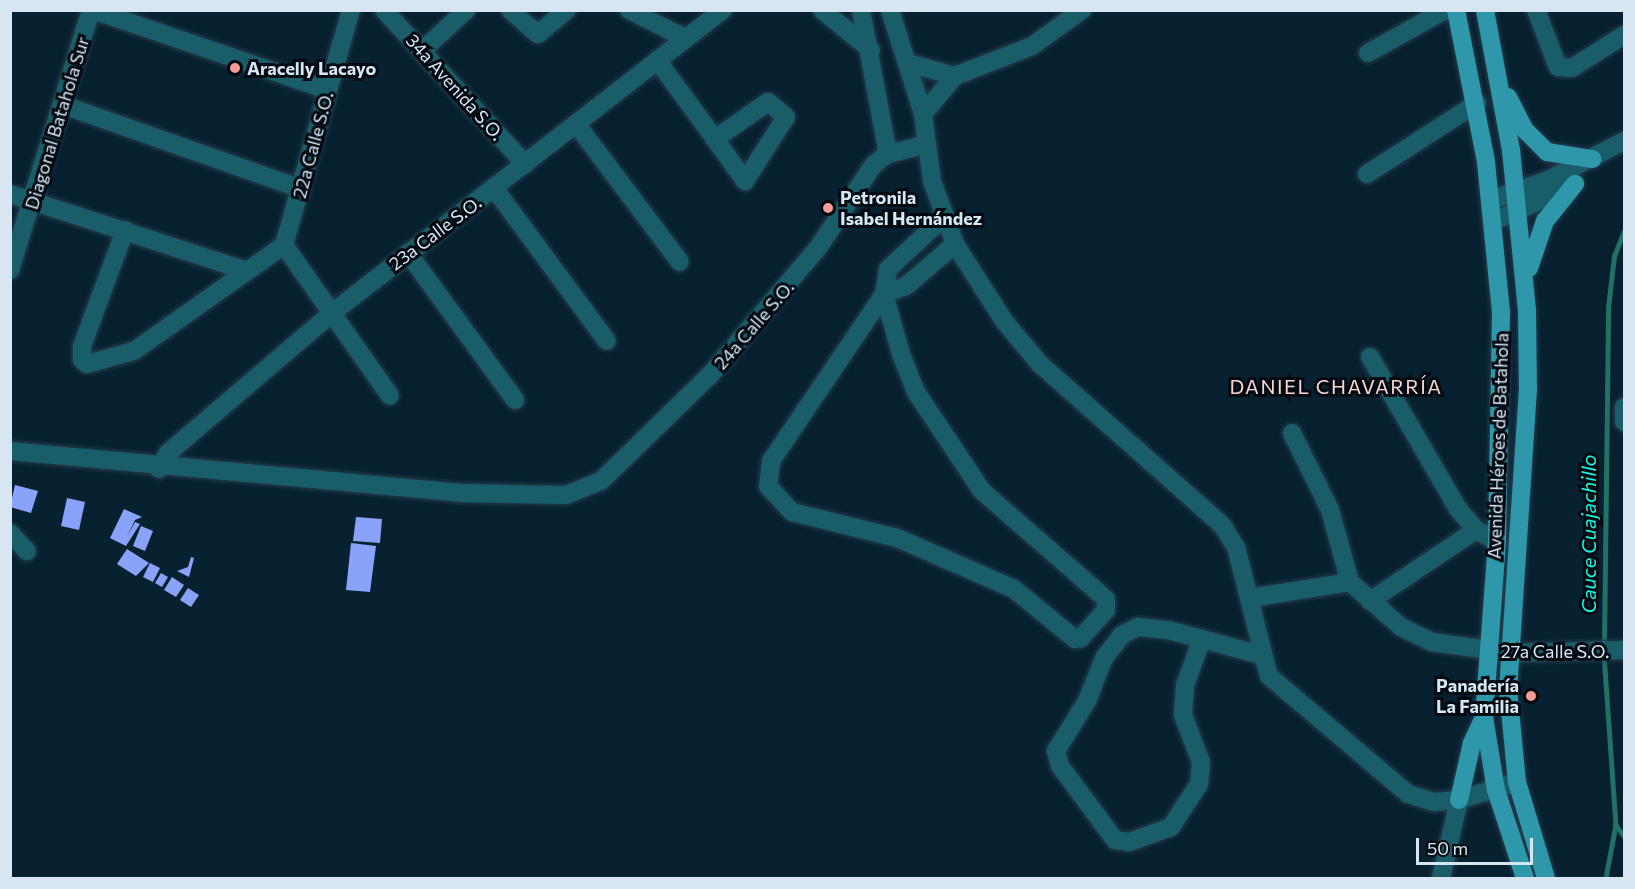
<!DOCTYPE html>
<meta charset="utf-8">
<style>
body{margin:0}
#map{position:relative;width:1635px;height:889px;overflow:hidden;background:#072131;font-family:Commissioner,sans-serif}
div>[style]{position:absolute}
.stream>*{height:4.5px;margin:-2.25px;padding:0 2.25px;transform-origin:2.25px;border-radius:2.25px;background:#227167}
.building>*{inset:0;background:#88a3f9}
.roads{filter:drop-shadow(0 0 2px #243d4c) drop-shadow(0 0 2px #243d4c)}
.minor>*{height:18px;margin:-9px;padding:0 9px;transform-origin:9px;border-radius:9px;background:#195d69}
.major>*{height:18px;margin:-9px;padding:0 9px;transform-origin:9px;border-radius:9px;background:#2e97a9}
.dots>*{width:16px;height:16px;translate:-50% -50%;box-sizing:border-box;border:3px solid #020911;border-radius:50%}
span{translate:-50% -50%;white-space:nowrap;text-align:center;line-height:1.15;-webkit-text-stroke:6px #020911;paint-order:stroke}
.poi-label{font-size:18px;color:#d7e6f1;font-weight:700}
.left{translate:0 -50%;text-align:left}
.right{translate:-100% -50%;text-align:right}
.street-label{font-size:18px;color:#d7e6f1}
.neighbourhood-label{font-size:20px;color:#f8d5d1;letter-spacing:1.5px}
.water-label{font-size:20px;color:#0dfde5;font-style:italic}
.frame{position:absolute;inset:0;border:12px solid #d7e6f1;pointer-events:none}
.scale{position:absolute;left:1416px;top:838px;width:117px;height:27px;box-sizing:border-box;border:3px solid #d7e6f1;border-top:0;padding-left:8px;font-size:18px;line-height:21px;white-space:nowrap;color:#d7e6f1;-webkit-text-stroke:4px #020911;paint-order:stroke}
</style>
<div id="map">
<div class="stream">
<i style="left:1604px;top:646px;width:338px;rotate:-89.3deg"></i>
<i style="left:1608px;top:308px;width:52px;rotate:-83.4deg"></i>
<i style="left:1614px;top:256px;width:27px;rotate:-68deg"></i>
<i style="left:1604px;top:654px;width:171px;rotate:86deg"></i>
<i style="left:1616px;top:825px;width:54px;rotate:100.7deg"></i>
<i style="left:1616px;top:825px;width:14px;rotate:54deg"></i>
</div>
<div class="building">
<i style="clip-path:polygon(15px 485px,38px 491px,31px 513px,10px 507px)"></i>
<i style="clip-path:polygon(67px 498px,85px 502px,79px 530px,61px 526px)"></i>
<i style="clip-path:polygon(124px 509px,142px 517px,135px 520px,127px 537px,135px 522px,140px 524px,126px 546px,110px 538px)"></i>
<i style="clip-path:polygon(356px 517px,382px 519px,380px 543px,353px 541px)"></i>
<i style="clip-path:polygon(141px 526px,153px 531px,145px 551px,133px 546px)"></i>
<i style="clip-path:polygon(351px 543px,376px 546px,370px 592px,346px 590px)"></i>
<i style="clip-path:polygon(127px 549px,149px 563px,136px 576px,117px 564px)"></i>
<i style="clip-path:polygon(191px 557px,194px 558px,189px 577px,177px 571px,188px 567px)"></i>
<i style="clip-path:polygon(150px 563px,160px 568px,153px 582px,143px 577px)"></i>
<i style="clip-path:polygon(161px 573px,168px 577px,162px 587px,155px 583px)"></i>
<i style="clip-path:polygon(172px 577px,184px 585px,176px 597px,164px 590px)"></i>
<i style="clip-path:polygon(188px 588px,199px 595px,191px 607px,180px 600px)"></i>
</div>
<div class="roads">
<div class="minor">
<i style="left:93px;top:10px;width:248px;rotate:18.8deg"></i>
<i style="left:384px;top:10px;width:209px;rotate:47.5deg"></i>
<i style="left:510px;top:10px;width:37px;rotate:41deg"></i>
<i style="left:538px;top:34px;width:38px;rotate:-40deg"></i>
<i style="left:629px;top:10px;width:63px;rotate:26.6deg"></i>
<i style="left:822px;top:10px;width:63px;rotate:39.2deg"></i>
<i style="left:861px;top:10px;width:147px;rotate:79.4deg"></i>
<i style="left:890px;top:10px;width:109px;rotate:72.4deg"></i>
<i style="left:923px;top:114px;width:68px;rotate:82.3deg"></i>
<i style="left:932px;top:181px;width:67px;rotate:69.9deg"></i>
<i style="left:955px;top:244px;width:91px;rotate:57.5deg"></i>
<i style="left:1004px;top:321px;width:56px;rotate:50.1deg"></i>
<i style="left:1040px;top:364px;width:243px;rotate:41.5deg"></i>
<i style="left:1222px;top:525px;width:26px;rotate:58deg"></i>
<i style="left:1236px;top:547px;width:133px;rotate:75.7deg"></i>
<i style="left:1269px;top:676px;width:182px;rotate:40.3deg"></i>
<i style="left:1408px;top:794px;width:27px;rotate:17deg"></i>
<i style="left:1434px;top:802px;width:25px;rotate:-5deg"></i>
<i style="left:1459px;top:800px;width:61px;rotate:-17.2deg"></i>
<i style="left:1536px;top:10px;width:61px;rotate:68.9deg"></i>
<i style="left:1558px;top:67px;width:14px;rotate:4deg"></i>
<i style="left:1572px;top:68px;width:62px;rotate:-32.4deg"></i>
<i style="left:423px;top:50px;width:59px;rotate:-42.9deg"></i>
<i style="left:1368px;top:53px;width:88px;rotate:-29.2deg"></i>
<i style="left:657px;top:60px;width:98px;rotate:53.7deg"></i>
<i style="left:715px;top:139px;width:52px;rotate:54.5deg"></i>
<i style="left:745px;top:181px;width:76px;rotate:-57.4deg"></i>
<i style="left:786px;top:117px;width:23px;rotate:-140deg"></i>
<i style="left:768px;top:102px;width:65px;rotate:145.1deg"></i>
<i style="left:908px;top:63px;width:49px;rotate:15.5deg"></i>
<i style="left:63px;top:105px;width:253px;rotate:19.4deg"></i>
<i style="left:923px;top:114px;width:50px;rotate:-49.9deg"></i>
<i style="left:955px;top:76px;width:83px;rotate:-21.3deg"></i>
<i style="left:1032px;top:46px;width:62px;rotate:-35.8deg"></i>
<i style="left:577px;top:125px;width:171px;rotate:53.1deg"></i>
<i style="left:1367px;top:174px;width:131px;rotate:-32.8deg"></i>
<i style="left:494px;top:188px;width:190px;rotate:53.6deg"></i>
<i style="left:10px;top:194px;width:246px;rotate:18deg"></i>
<i style="left:1491px;top:200px;width:60px;rotate:-19.3deg"></i>
<i style="left:1548px;top:180px;width:85px;rotate:-27.2deg"></i>
<i style="left:944px;top:217px;width:76px;rotate:137.1deg"></i>
<i style="left:888px;top:269px;width:25px;rotate:99deg"></i>
<i style="left:884px;top:294px;width:62px;rotate:74.2deg"></i>
<i style="left:901px;top:354px;width:41px;rotate:68.5deg"></i>
<i style="left:916px;top:392px;width:119px;rotate:56.3deg"></i>
<i style="left:982px;top:491px;width:164px;rotate:41.1deg"></i>
<i style="left:1106px;top:599px;width:11px;rotate:90deg"></i>
<i style="left:1106px;top:610px;width:38px;rotate:132deg"></i>
<i style="left:1081px;top:638px;width:6px;rotate:171deg"></i>
<i style="left:1075px;top:639px;width:79px;rotate:-140.7deg"></i>
<i style="left:1014px;top:589px;width:128px;rotate:-156.4deg"></i>
<i style="left:897px;top:538px;width:108px;rotate:-166.1deg"></i>
<i style="left:792px;top:512px;width:35px;rotate:-133deg"></i>
<i style="left:768px;top:486px;width:25px;rotate:-83deg"></i>
<i style="left:771px;top:461px;width:202px;rotate:-55.9deg"></i>
<i style="left:884px;top:294px;width:23px;rotate:-20deg"></i>
<i style="left:906px;top:286px;width:65px;rotate:-40.6deg"></i>
<i style="left:1494px;top:221px;width:83px;rotate:-24.1deg"></i>
<i style="left:125px;top:230px;width:124px;rotate:110.3deg"></i>
<i style="left:82px;top:346px;width:14px;rotate:90deg"></i>
<i style="left:82px;top:360px;width:6px;rotate:39deg"></i>
<i style="left:87px;top:364px;width:49px;rotate:-15.5deg"></i>
<i style="left:134px;top:351px;width:184px;rotate:-35.2deg"></i>
<i style="left:284px;top:245px;width:244px;rotate:-74.1deg"></i>
<i style="left:284px;top:245px;width:184px;rotate:54.9deg"></i>
<i style="left:408px;top:253px;width:182px;rotate:53.9deg"></i>
<i style="left:10px;top:270px;width:272px;rotate:-72.7deg"></i>
<i style="left:1370px;top:357px;width:176px;rotate:59.9deg"></i>
<i style="left:1458px;top:509px;width:28px;rotate:49deg"></i>
<i style="left:1476px;top:530px;width:24px;rotate:28deg"></i>
<i style="left:1624px;top:407px;width:15px;rotate:90deg"></i>
<i style="left:1292px;top:433px;width:86px;rotate:63.7deg"></i>
<i style="left:1330px;top:510px;width:75px;rotate:74.5deg"></i>
<i style="left:1350px;top:582px;width:68px;rotate:41.4deg"></i>
<i style="left:1401px;top:627px;width:34px;rotate:26deg"></i>
<i style="left:1432px;top:642px;width:80px;rotate:7.9deg"></i>
<i style="left:1511px;top:653px;width:113px;rotate:-1.5deg"></i>
<i style="left:10px;top:451px;width:453px;rotate:5.3deg"></i>
<i style="left:461px;top:493px;width:105px;rotate:1.1deg"></i>
<i style="left:566px;top:495px;width:38px;rotate:-22deg"></i>
<i style="left:601px;top:481px;width:153px;rotate:-44.2deg"></i>
<i style="left:711px;top:374px;width:165px;rotate:-49.7deg"></i>
<i style="left:818px;top:248px;width:101px;rotate:-56.3deg"></i>
<i style="left:874px;top:164px;width:17px;rotate:-36deg"></i>
<i style="left:888px;top:154px;width:37px;rotate:-14deg"></i>
<i style="left:159px;top:469px;width:18px;rotate:-61deg"></i>
<i style="left:168px;top:453px;width:216px;rotate:-40.5deg"></i>
<i style="left:332px;top:313px;width:495px;rotate:-37.8deg"></i>
<i style="left:10px;top:533px;width:25px;rotate:47deg"></i>
<i style="left:1250px;top:598px;width:101px;rotate:-9.1deg"></i>
<i style="left:1370px;top:601px;width:128px;rotate:-33.8deg"></i>
<i style="left:1202px;top:639px;width:49px;rotate:110.3deg"></i>
<i style="left:1185px;top:685px;width:30px;rotate:94deg"></i>
<i style="left:1183px;top:715px;width:50px;rotate:69deg"></i>
<i style="left:1201px;top:762px;width:22px;rotate:95deg"></i>
<i style="left:1199px;top:784px;width:51px;rotate:123.1deg"></i>
<i style="left:1171px;top:827px;width:45px;rotate:160.3deg"></i>
<i style="left:1129px;top:842px;width:14px;rotate:-172deg"></i>
<i style="left:1115px;top:840px;width:92px;rotate:-126.6deg"></i>
<i style="left:1060px;top:766px;width:16px;rotate:-105deg"></i>
<i style="left:1056px;top:751px;width:59px;rotate:-58.2deg"></i>
<i style="left:1087px;top:701px;width:46px;rotate:-68.4deg"></i>
<i style="left:1104px;top:658px;width:29px;rotate:-52deg"></i>
<i style="left:1122px;top:635px;width:18px;rotate:-27deg"></i>
<i style="left:1138px;top:627px;width:30px;rotate:6deg"></i>
<i style="left:1168px;top:630px;width:35px;rotate:15deg"></i>
<i style="left:1202px;top:639px;width:61px;rotate:15.2deg"></i>
<i style="left:1441px;top:878px;width:80px;rotate:-77deg"></i>
</div>
<div class="major">
<i style="left:1456px;top:10px;width:155px;rotate:78.8deg"></i>
<i style="left:1486px;top:162px;width:150px;rotate:84.3deg"></i>
<i style="left:1501px;top:311px;width:230px;rotate:91deg"></i>
<i style="left:1497px;top:541px;width:176px;rotate:94.2deg"></i>
<i style="left:1484px;top:717px;width:74px;rotate:80.7deg"></i>
<i style="left:1496px;top:790px;width:93px;rotate:71.8deg"></i>
<i style="left:1485px;top:10px;width:142px;rotate:79.5deg"></i>
<i style="left:1511px;top:150px;width:162px;rotate:84.3deg"></i>
<i style="left:1527px;top:311px;width:78px;rotate:89.3deg"></i>
<i style="left:1528px;top:389px;width:301px;rotate:93.8deg"></i>
<i style="left:1508px;top:689px;width:93px;rotate:84.5deg"></i>
<i style="left:1517px;top:782px;width:100px;rotate:73.2deg"></i>
<i style="left:1508px;top:97px;width:37px;rotate:63deg"></i>
<i style="left:1525px;top:130px;width:31px;rotate:45deg"></i>
<i style="left:1547px;top:152px;width:46px;rotate:8.8deg"></i>
<i style="left:1529px;top:268px;width:50px;rotate:-71.2deg"></i>
<i style="left:1545px;top:221px;width:48px;rotate:-51deg"></i>
<i style="left:1459px;top:800px;width:58px;rotate:-77.2deg"></i>
<i style="left:1472px;top:743px;width:29px;rotate:-65deg"></i>
</div>
</div>
<div class="dots">
<i style="left:235px;top:68px;background:#f59c94"></i>
<i style="left:828px;top:208px;background:#f59c94"></i>
<i style="left:1531px;top:696px;background:#f59c94"></i>
</div>
<div class="poi-label">
<span class="left" style="left:247px;top:68px">Aracelly Lacayo</span>
<span class="left" style="left:840px;top:208px">Petronila<br>Isabel Hernández</span>
<span class="right" style="left:1519px;top:696px">Panadería<br>La Familia</span>
</div>
<div class="street-label">
<span style="left:455px;top:87px;rotate:48deg">34a Avenida S.O.</span>
<span style="left:57px;top:123px;rotate:-73deg">Diagonal Batahola Sur</span>
<span style="left:313px;top:145px;rotate:-75deg">22a Calle S.O.</span>
<span style="left:435px;top:233px;rotate:-37deg">23a Calle S.O.</span>
<span style="left:754px;top:325px;rotate:-49deg">24a Calle S.O.</span>
<span style="left:1498px;top:446px;rotate:-88deg">Avenida Héroes de Batahola</span>
<span style="left:1555px;top:651px">27a Calle S.O.</span>
</div>
<div class="neighbourhood-label">
<span style="left:1336px;top:386px">DANIEL CHAVARRÍA</span>
</div>
<div class="water-label">
<span style="left:1588px;top:534px;rotate:-90deg">Cauce Cuajachillo</span>
</div>
<div class="frame"></div>
<div class="scale">50 m</div>
</div>
